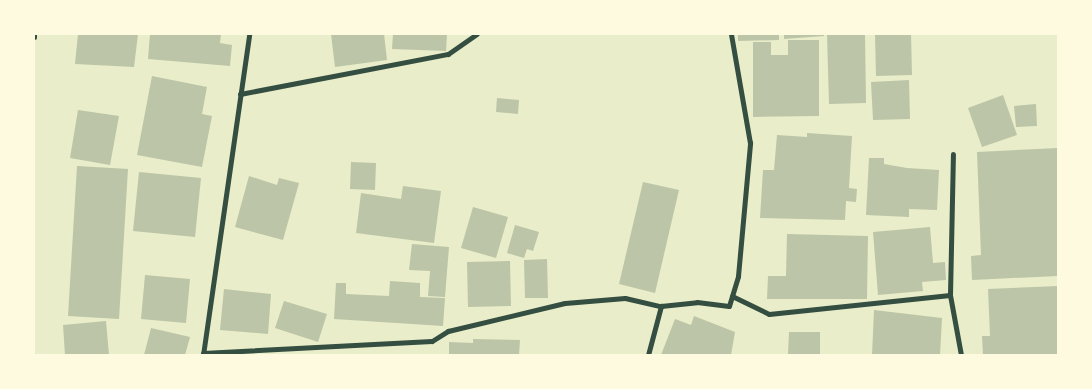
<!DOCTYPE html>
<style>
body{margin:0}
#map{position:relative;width:1092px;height:389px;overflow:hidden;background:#e9edc9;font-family:Figtree,sans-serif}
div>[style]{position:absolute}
.building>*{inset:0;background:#bcc5a7}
.minor>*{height:5px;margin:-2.5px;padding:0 2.5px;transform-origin:2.5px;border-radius:2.5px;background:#344e41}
span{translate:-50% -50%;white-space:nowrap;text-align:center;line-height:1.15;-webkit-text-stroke:5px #fefae0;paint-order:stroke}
.frame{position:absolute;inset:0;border:35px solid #fefae0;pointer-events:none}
</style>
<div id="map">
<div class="building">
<i style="clip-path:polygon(78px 34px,138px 34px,134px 67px,75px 64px)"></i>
<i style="clip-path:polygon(150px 34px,221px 34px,220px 43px,232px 45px,230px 66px,148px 59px)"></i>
<i style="clip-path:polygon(331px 34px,384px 34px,387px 60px,335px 67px)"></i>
<i style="clip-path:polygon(393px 34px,447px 34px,446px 51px,392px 49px)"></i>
<i style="clip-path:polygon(738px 34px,779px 34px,779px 40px,738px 41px)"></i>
<i style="clip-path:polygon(784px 34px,824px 34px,824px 36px,784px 39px)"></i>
<i style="clip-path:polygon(827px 34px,865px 34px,866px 103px,829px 104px)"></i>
<i style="clip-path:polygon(875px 34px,911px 34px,912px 75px,876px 76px)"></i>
<i style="clip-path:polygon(788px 40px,819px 40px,819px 116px,753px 117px,753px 42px,771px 42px,771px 55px,788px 55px)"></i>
<i style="clip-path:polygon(152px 76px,207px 87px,202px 114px,212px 116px,202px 167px,137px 155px)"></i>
<i style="clip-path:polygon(909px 80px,910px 119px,873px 120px,871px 82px)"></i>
<i style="clip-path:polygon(1003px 95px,1017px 135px,982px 147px,968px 108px)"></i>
<i style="clip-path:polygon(497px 98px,519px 100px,518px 114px,496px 112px)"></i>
<i style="clip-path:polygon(1036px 104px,1037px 126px,1016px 127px,1014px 106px)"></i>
<i style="clip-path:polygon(78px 110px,119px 116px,110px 165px,70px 158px)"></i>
<i style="clip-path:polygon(807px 133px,852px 136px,849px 188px,857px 189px,856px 202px,846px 201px,845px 220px,760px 218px,763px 170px,774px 170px,777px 135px,807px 137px)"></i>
<i style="clip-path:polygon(1058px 148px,1058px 276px,972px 280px,971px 256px,981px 255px,977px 152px)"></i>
<i style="clip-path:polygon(869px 158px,884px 158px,884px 164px,907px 168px,939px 170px,937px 210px,909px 209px,909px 217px,866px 215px)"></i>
<i style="clip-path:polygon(351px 162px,376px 163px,375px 190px,350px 189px)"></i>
<i style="clip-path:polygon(77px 166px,128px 169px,119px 319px,68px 316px)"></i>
<i style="clip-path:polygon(139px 172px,201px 178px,195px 237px,133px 231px)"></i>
<i style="clip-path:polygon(249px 176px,277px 185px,279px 178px,299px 183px,283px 240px,235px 227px)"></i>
<i style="clip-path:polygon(643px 182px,679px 190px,655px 293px,619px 284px)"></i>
<i style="clip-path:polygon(403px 186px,441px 191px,434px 243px,356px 233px,361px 193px,401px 199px)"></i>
<i style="clip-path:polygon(473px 207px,508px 217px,496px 258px,461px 248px)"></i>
<i style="clip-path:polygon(515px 225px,539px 232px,533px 251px,527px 249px,524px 258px,507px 253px)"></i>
<i style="clip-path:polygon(930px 227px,933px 263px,945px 262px,946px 280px,922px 282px,923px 291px,878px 295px,873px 232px)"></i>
<i style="clip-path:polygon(787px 234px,868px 236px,867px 299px,767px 299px,768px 276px,786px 276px)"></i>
<i style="clip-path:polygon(412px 244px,449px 247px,445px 297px,428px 296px,430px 271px,409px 270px)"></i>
<i style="clip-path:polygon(547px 259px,548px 298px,525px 298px,524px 260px)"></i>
<i style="clip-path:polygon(510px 261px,511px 306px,468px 307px,467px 262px)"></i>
<i style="clip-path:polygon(145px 275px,190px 279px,186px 323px,141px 319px)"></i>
<i style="clip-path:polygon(390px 281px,420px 283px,420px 297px,445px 298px,443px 326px,334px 319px,336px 283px,346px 283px,346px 294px,389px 296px)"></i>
<i style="clip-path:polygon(1058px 286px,1058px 355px,983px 355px,982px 336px,990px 336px,988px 289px)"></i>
<i style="clip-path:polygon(224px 289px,271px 294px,268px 334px,220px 330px)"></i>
<i style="clip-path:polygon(284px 301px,327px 314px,318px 342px,275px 328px)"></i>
<i style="clip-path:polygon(874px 310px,942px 318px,940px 355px,872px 355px)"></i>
<i style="clip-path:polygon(694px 316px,735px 332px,731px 355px,661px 355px,675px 319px,691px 325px)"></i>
<i style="clip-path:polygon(106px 321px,109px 355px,65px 355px,63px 325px)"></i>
<i style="clip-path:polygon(151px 328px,190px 337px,185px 355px,144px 355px)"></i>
<i style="clip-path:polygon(789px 332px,820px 332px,820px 355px,788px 355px)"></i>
<i style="clip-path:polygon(473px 339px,520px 340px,519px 355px,449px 355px,449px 342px,473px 343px)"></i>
</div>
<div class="minor">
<i style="left:34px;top:37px;width:3px;rotate:-90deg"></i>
<i style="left:240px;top:94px;width:212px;rotate:-10.9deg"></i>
<i style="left:448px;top:54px;width:35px;rotate:-35deg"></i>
<i style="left:950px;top:295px;width:141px;rotate:-88.8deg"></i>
<i style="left:732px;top:296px;width:41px;rotate:25.9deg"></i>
<i style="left:769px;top:314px;width:182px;rotate:-6deg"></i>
<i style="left:950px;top:295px;width:61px;rotate:79.6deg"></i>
<i style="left:203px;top:353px;width:229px;rotate:-3deg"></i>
<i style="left:432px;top:341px;width:19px;rotate:-32deg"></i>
<i style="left:448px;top:331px;width:120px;rotate:-13.5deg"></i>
<i style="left:565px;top:303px;width:60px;rotate:-4.8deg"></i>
<i style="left:625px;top:298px;width:37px;rotate:13deg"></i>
<i style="left:661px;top:306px;width:36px;rotate:-6deg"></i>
<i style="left:697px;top:302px;width:32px;rotate:7deg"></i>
<i style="left:729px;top:306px;width:31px;rotate:-73deg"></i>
<i style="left:738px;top:276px;width:134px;rotate:-84.8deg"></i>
<i style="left:750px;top:143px;width:111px;rotate:-99.9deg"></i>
<i style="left:203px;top:355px;width:324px;rotate:-81.8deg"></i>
<i style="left:648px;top:355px;width:51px;rotate:-75.1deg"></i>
</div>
<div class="frame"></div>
</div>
